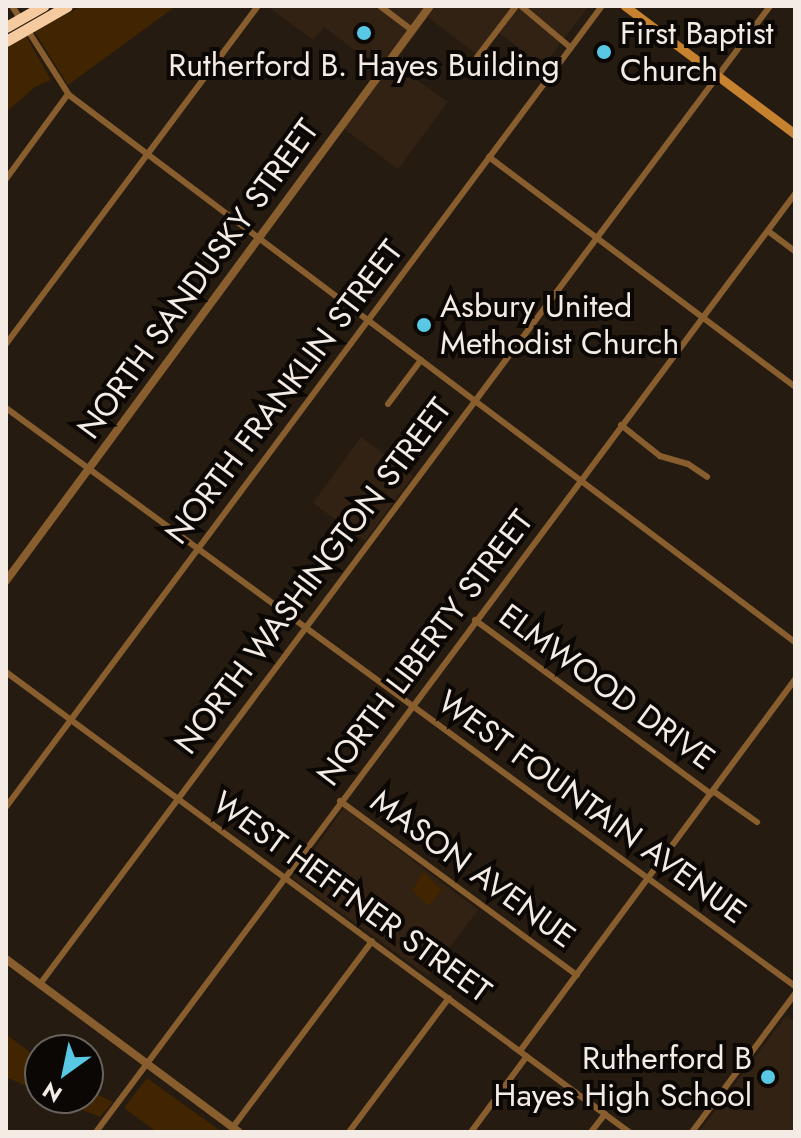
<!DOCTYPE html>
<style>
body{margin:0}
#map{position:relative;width:801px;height:1138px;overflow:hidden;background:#261b10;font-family:Jost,sans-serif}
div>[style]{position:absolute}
.built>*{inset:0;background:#322213}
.green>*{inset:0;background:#412400}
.minor>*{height:6px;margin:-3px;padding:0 3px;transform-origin:3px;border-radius:3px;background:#895e2f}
.tertiary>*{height:8px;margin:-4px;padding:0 4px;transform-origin:4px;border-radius:4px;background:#895e2f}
.secondary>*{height:9px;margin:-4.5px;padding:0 4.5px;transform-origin:4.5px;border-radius:4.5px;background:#c78230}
.motorway>*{height:11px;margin:-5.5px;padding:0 5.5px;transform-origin:5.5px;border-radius:5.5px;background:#f5ca9f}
.dots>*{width:22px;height:22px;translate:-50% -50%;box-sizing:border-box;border:4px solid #0b0704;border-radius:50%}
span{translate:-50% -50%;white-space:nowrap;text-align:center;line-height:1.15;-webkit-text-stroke:8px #0b0704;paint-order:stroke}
.poi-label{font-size:32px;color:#f3ebe4}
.left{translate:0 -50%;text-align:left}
.right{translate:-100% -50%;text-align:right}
.street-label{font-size:32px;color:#f3ebe4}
.frame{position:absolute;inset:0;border:8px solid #f3ebe4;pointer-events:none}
.north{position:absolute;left:24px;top:1034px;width:80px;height:80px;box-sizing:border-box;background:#0b0704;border:2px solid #68625e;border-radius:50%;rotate:213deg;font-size:22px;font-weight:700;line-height:32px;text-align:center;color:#f3ebe4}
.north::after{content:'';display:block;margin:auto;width:28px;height:36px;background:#58c8e4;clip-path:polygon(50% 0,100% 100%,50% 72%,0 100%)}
</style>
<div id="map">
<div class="built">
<i style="clip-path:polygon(267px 6px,589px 6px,543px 66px,499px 33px,480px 57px,428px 17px,394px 64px,448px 102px,398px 169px,338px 124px,379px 68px,324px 27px,313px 40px)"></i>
<i style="clip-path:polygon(361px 437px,413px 476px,365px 541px,313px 503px)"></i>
<i style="clip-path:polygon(344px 808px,478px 910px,428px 976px,293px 878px)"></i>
<i style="clip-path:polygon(786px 1016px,795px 1022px,795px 1132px,699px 1132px)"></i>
</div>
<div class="green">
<i style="clip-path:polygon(82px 6px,176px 6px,68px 85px,34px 31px)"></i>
<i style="clip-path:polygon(26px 36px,51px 80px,35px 87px,6px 112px,6px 49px)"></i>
<i style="clip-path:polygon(423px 872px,442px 890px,429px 906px,412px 891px)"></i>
<i style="clip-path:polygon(6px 1034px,40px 1060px,40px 1092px,6px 1077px)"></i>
<i style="clip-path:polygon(147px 1078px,222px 1132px,157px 1132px,124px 1108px)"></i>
<i style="clip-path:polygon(88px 1090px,113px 1102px,100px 1117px,53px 1098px,88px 1098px)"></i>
</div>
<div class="minor">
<i style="left:12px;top:6px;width:17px;rotate:57deg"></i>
<i style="left:380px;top:6px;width:40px;rotate:37deg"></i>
<i style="left:521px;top:6px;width:65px;rotate:40deg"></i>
<i style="left:27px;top:29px;width:78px;rotate:57.5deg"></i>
<i style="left:69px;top:95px;width:909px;rotate:37deg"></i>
<i style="left:477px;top:57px;width:64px;rotate:-52.6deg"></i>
<i style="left:489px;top:157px;width:383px;rotate:36.9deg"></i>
<i style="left:6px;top:179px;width:105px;rotate:-53.9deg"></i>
<i style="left:768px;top:231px;width:34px;rotate:37deg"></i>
<i style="left:6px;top:344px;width:422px;rotate:-53.3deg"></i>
<i style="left:388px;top:404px;width:55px;rotate:-53.1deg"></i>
<i style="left:6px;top:408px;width:978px;rotate:36.23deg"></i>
<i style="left:621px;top:425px;width:50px;rotate:38.5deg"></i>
<i style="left:660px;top:456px;width:29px;rotate:16deg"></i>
<i style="left:688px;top:464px;width:23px;rotate:34deg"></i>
<i style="left:475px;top:620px;width:293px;rotate:36.4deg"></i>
<i style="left:6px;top:672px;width:774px;rotate:36.44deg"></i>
<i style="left:713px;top:791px;width:54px;rotate:35.2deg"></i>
<i style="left:340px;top:801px;width:294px;rotate:36.3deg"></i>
<i style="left:6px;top:807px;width:998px;rotate:-53.35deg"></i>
<i style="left:40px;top:984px;width:1220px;rotate:-53.26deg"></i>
<i style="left:520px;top:1051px;width:462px;rotate:-53.5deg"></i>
<i style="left:233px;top:1127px;width:232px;rotate:-53.2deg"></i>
<i style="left:96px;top:1132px;width:1170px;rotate:-53.31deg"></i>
<i style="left:349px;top:1132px;width:167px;rotate:-53.3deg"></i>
<i style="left:471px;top:1132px;width:94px;rotate:-53.6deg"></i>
<i style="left:591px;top:1132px;width:23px;rotate:-52deg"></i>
<i style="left:692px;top:1132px;width:172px;rotate:-53.3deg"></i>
</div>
<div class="tertiary">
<i style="left:6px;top:581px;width:714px;rotate:-53.6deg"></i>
<i style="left:6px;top:959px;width:290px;rotate:36.6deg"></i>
</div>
<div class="secondary">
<i style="left:625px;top:6px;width:213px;rotate:37deg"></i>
</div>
<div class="motorway">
<i style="left:6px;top:27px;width:43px;rotate:-29.6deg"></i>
<i style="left:6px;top:41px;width:70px;rotate:-29.8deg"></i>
</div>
<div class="dots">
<i style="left:364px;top:33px;background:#58c8e4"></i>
<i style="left:604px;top:52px;background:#58c8e4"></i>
<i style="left:424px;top:325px;background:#58c8e4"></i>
<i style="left:768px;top:1077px;background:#58c8e4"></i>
</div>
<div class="poi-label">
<span class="left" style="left:620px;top:52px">First Baptist<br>Church</span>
<span style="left:364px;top:65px">Rutherford B. Hayes Building</span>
<span class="left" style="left:440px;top:325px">Asbury United<br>Methodist Church</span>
<span class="right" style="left:752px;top:1077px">Rutherford B<br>Hayes High School</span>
</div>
<div class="street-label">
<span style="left:198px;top:279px;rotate:-54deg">NORTH SANDUSKY STREET</span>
<span style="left:284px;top:392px;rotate:-53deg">NORTH FRANKLIN STREET</span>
<span style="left:313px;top:576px;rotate:-53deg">NORTH WASHINGTON STREET</span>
<span style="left:425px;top:648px;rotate:-53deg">NORTH LIBERTY STREET</span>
<span style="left:607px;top:687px;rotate:36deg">ELMWOOD DRIVE</span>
<span style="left:592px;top:807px;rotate:36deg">WEST FOUNTAIN AVENUE</span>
<span style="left:473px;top:869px;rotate:36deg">MASON AVENUE</span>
<span style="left:352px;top:897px;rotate:36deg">WEST HEFFNER STREET</span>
</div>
<div class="frame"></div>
<div class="north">N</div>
</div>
